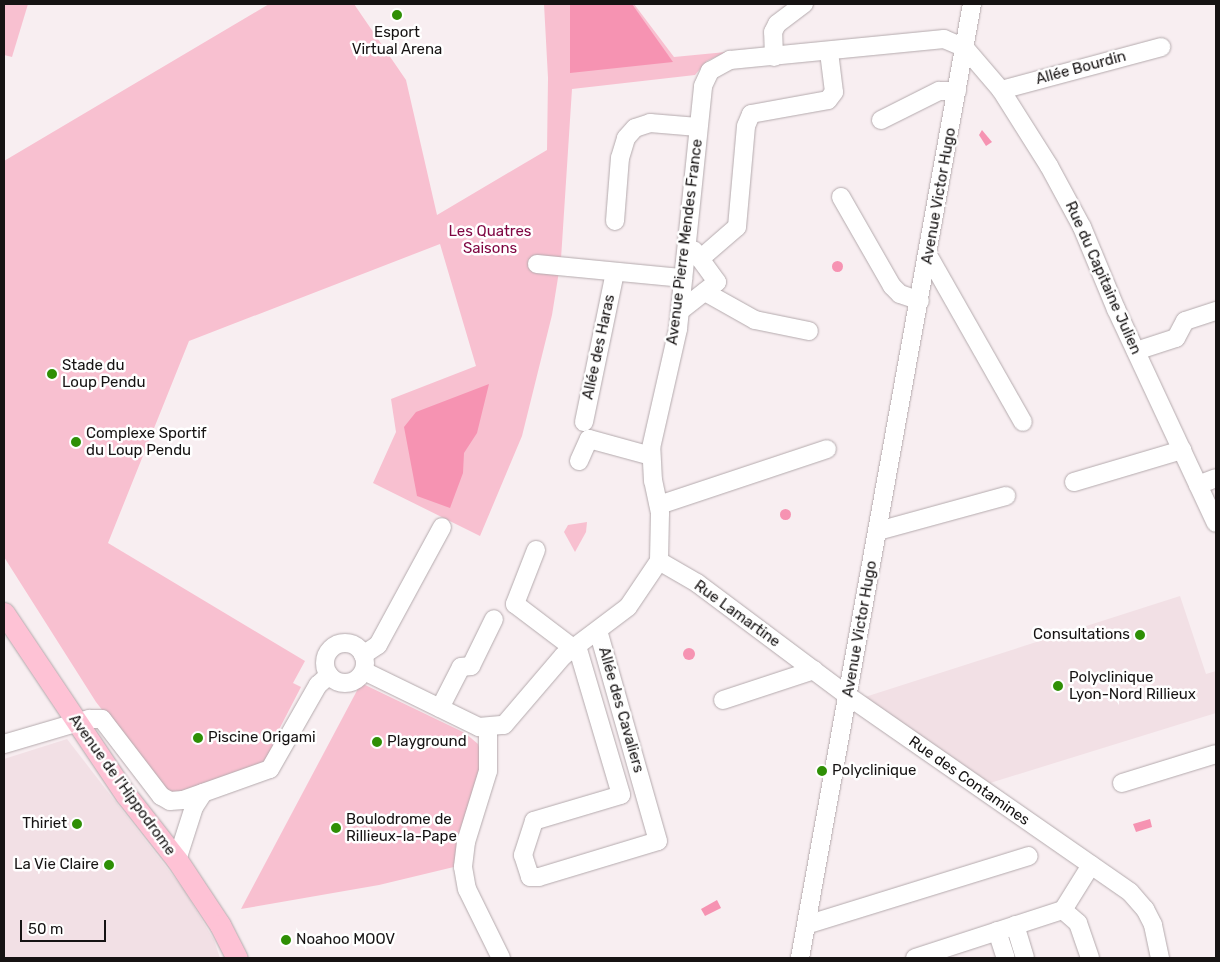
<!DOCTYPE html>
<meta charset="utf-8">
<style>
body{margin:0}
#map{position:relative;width:1220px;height:962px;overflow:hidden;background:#f8eef1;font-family:Rubik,sans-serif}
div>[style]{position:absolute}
.built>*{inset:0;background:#f2e0e5}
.green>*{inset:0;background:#f8c0d0}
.water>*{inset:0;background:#f693b2}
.round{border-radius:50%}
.roads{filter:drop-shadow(0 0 1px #b4aaad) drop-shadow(0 0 1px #b4aaad)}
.minor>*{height:18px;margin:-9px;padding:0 9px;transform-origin:9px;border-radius:9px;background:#fff}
.minor>.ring{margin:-9px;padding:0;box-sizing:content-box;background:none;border:18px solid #fff;border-radius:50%}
.major>*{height:21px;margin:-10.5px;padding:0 10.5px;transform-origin:10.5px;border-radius:10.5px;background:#fec2d5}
.dots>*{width:14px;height:14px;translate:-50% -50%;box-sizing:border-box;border:2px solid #fff;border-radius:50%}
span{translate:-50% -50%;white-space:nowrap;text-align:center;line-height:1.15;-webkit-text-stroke:5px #fff;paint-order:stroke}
.poi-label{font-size:15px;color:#161313}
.left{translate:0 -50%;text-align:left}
.right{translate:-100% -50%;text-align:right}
.street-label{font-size:15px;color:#161313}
.park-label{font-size:15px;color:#7f0642}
.frame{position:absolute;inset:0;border:5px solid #161313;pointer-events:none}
.scale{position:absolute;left:20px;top:920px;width:86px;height:22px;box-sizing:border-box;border:2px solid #161313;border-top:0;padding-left:6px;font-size:15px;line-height:18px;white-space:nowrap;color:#161313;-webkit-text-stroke:4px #fff;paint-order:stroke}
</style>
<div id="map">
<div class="built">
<i style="clip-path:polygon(1180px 596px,1206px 674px,1216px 671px,1216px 713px,990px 783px,865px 697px)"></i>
<i style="clip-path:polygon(67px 739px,184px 890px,214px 940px,220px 958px,4px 958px,4px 759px)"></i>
</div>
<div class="green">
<i style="clip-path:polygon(4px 4px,28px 4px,12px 57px,4px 55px)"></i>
<i style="clip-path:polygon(269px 4px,354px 4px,406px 80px,437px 215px,547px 150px,548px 78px,544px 4px,634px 4px,674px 57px,726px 52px,707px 61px,695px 75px,572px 89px,561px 259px,552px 315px,522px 436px,480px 536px,373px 483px,396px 432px,391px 399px,476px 366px,440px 244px,189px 341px,108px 543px,305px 661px,293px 683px,301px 687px,272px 743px,279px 747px,263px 765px,189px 792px,167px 793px,96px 702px,4px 557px,4px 161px)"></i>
<i style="clip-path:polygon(587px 522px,586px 532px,575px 552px,564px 532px,568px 525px)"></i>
<i style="clip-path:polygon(361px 683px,465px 733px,478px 744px,483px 760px,458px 866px,379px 885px,241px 909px)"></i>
</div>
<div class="water">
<i style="clip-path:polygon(570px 4px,632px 4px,673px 62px,570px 73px)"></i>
<i style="clip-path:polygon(982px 130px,992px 142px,986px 146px,979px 135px)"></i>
<i class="round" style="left:831.5px;top:260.5px;width:11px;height:11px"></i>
<i style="clip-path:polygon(489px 384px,477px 433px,464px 453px,463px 473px,450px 508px,417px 496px,404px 427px,416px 412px)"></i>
<i class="round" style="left:779.5px;top:508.5px;width:11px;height:11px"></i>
<i class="round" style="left:683px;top:648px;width:12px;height:12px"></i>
<i style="clip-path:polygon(1150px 819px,1152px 827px,1136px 832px,1133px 824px)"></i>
<i style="clip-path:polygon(717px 900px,721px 908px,705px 916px,701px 909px)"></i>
</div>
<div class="roads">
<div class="minor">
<i style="left:774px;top:57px;width:25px;rotate:-92deg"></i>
<i style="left:773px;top:32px;width:9px;rotate:-63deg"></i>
<i style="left:777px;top:24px;width:34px;rotate:-37deg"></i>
<i style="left:1001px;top:90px;width:166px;rotate:-15deg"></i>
<i style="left:881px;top:120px;width:65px;rotate:-26.6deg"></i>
<i style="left:939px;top:91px;width:18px"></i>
<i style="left:841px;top:197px;width:103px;rotate:60.2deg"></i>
<i style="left:892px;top:286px;width:11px;rotate:45deg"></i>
<i style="left:900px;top:294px;width:21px;rotate:19deg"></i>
<i style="left:615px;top:221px;width:63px;rotate:-85.5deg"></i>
<i style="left:620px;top:158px;width:21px;rotate:-73deg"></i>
<i style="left:626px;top:138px;width:13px;rotate:-48deg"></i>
<i style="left:635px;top:128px;width:16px;rotate:-18deg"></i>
<i style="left:650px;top:123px;width:48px;rotate:4.8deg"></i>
<i style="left:928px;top:255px;width:192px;rotate:60.4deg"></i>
<i style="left:700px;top:259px;width:49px;rotate:-40.9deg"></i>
<i style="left:737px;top:227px;width:101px;rotate:-84.9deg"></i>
<i style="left:746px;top:126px;width:13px;rotate:-67deg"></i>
<i style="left:751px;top:114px;width:78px;rotate:-10.3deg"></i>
<i style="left:828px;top:100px;width:10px;rotate:-53deg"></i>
<i style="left:834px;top:92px;width:40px;rotate:-97.1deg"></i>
<i style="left:537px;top:264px;width:147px;rotate:5.5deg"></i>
<i style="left:705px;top:292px;width:57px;rotate:29.2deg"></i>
<i style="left:755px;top:320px;width:55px;rotate:11.5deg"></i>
<i style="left:680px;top:311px;width:47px;rotate:-38.1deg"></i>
<i style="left:717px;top:282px;width:39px;rotate:-126deg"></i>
<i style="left:1136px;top:351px;width:42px;rotate:-18deg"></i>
<i style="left:1176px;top:338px;width:19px;rotate:-62deg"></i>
<i style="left:1185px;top:321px;width:33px;rotate:-18deg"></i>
<i style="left:584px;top:422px;width:153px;rotate:-78.3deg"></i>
<i style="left:579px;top:461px;width:24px;rotate:-66deg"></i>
<i style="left:589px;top:439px;width:64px;rotate:15.3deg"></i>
<i style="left:1074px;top:482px;width:113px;rotate:-16.5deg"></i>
<i style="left:1198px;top:485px;width:19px;rotate:-21deg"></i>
<i style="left:659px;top:505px;width:177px;rotate:-18.4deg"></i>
<i style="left:878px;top:531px;width:133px;rotate:-15.3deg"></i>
<i style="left:536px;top:550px;width:58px;rotate:111.3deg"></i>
<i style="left:515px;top:604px;width:73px;rotate:37.2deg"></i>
<i style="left:659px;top:561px;width:44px;rotate:30.1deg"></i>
<i style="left:697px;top:583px;width:189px;rotate:36.8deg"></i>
<i style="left:848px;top:696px;width:343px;rotate:34.8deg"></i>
<i style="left:1130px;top:892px;width:23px;rotate:49deg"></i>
<i style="left:1145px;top:909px;width:18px;rotate:63deg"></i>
<i style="left:1153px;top:925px;width:34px;rotate:78deg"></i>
<i class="ring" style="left:325px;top:643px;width:22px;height:22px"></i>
<i style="left:577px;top:646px;width:155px;rotate:73.5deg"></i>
<i style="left:621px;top:795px;width:91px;rotate:163.4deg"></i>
<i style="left:534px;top:821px;width:36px;rotate:108deg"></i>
<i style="left:523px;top:855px;width:23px;rotate:72deg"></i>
<i style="left:530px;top:877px;width:9px"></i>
<i style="left:539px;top:877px;width:124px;rotate:-16.8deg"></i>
<i style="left:658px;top:841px;width:219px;rotate:-105.9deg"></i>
<i style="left:363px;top:655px;width:18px;rotate:-34deg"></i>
<i style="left:378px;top:645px;width:134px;rotate:-61.5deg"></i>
<i style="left:364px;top:671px;width:128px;rotate:26deg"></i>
<i style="left:479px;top:727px;width:25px;rotate:-5deg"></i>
<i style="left:504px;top:725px;width:91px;rotate:-49.5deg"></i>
<i style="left:563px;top:656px;width:81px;rotate:-37deg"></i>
<i style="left:628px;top:607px;width:55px;rotate:-56deg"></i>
<i style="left:659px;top:561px;width:48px;rotate:-88.8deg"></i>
<i style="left:660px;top:513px;width:33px;rotate:-102deg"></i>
<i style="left:653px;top:481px;width:33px;rotate:-93deg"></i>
<i style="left:651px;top:448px;width:122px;rotate:-77.2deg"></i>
<i style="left:678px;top:329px;width:244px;rotate:-84.1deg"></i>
<i style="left:703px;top:86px;width:17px;rotate:-65deg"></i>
<i style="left:710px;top:71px;width:23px;rotate:-29deg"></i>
<i style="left:730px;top:60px;width:215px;rotate:-5.6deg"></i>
<i style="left:944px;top:39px;width:23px;rotate:23deg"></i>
<i style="left:965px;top:48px;width:55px;rotate:49.4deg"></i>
<i style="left:1001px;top:90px;width:90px;rotate:57.7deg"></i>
<i style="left:1049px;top:166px;width:69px;rotate:61.6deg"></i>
<i style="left:1082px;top:227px;width:89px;rotate:67.5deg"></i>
<i style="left:1116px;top:309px;width:236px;rotate:65deg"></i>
<i style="left:723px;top:700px;width:96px;rotate:-18.2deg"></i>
<i style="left:440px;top:708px;width:46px;rotate:-62.9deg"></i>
<i style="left:461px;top:667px;width:10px;rotate:-6deg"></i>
<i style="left:471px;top:666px;width:52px;rotate:-63.9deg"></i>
<i style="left:488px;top:728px;width:43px;rotate:90deg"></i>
<i style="left:488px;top:771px;width:74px;rotate:107.2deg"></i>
<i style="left:466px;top:842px;width:25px;rotate:97deg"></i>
<i style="left:463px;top:867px;width:22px;rotate:80deg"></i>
<i style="left:467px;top:889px;width:77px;rotate:63.8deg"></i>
<i style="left:4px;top:744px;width:89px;rotate:-16.4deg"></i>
<i style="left:89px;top:719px;width:13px"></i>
<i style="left:102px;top:719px;width:97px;rotate:52.5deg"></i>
<i style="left:161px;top:796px;width:10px;rotate:29deg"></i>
<i style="left:170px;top:801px;width:13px;rotate:-4deg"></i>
<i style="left:183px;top:800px;width:92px;rotate:-19.6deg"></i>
<i style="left:270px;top:769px;width:97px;rotate:-60.3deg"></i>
<i style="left:318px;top:685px;width:15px;rotate:-42deg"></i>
<i style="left:1122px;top:783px;width:98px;rotate:-17.1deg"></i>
<i style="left:177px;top:860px;width:56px;rotate:-72.2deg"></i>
<i style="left:194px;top:807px;width:17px;rotate:-57deg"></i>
<i style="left:1063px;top:910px;width:20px;rotate:41deg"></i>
<i style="left:1078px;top:923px;width:37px;rotate:71deg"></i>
<i style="left:806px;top:925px;width:233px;rotate:-17.2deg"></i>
<i style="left:1015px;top:925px;width:34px;rotate:73deg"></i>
<i style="left:997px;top:931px;width:28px;rotate:72deg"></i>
<i style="left:800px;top:958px;width:969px;rotate:-79.78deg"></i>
<i style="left:915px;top:958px;width:156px;rotate:-18deg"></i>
<i style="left:1063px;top:910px;width:53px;rotate:-58.1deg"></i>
</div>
<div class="major">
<i style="left:4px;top:613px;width:219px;rotate:56.2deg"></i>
<i style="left:126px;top:795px;width:83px;rotate:51.9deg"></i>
<i style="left:177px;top:860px;width:78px;rotate:56.5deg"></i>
<i style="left:220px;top:925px;width:37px;rotate:63deg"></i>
</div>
</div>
<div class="dots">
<i style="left:397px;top:15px;background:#2f8f05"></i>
<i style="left:52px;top:374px;background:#2f8f05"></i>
<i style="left:76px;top:442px;background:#2f8f05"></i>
<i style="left:1140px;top:635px;background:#2f8f05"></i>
<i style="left:1058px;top:686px;background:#2f8f05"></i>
<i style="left:198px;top:738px;background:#2f8f05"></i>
<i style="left:377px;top:742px;background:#2f8f05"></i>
<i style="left:822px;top:771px;background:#2f8f05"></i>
<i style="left:77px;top:824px;background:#2f8f05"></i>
<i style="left:336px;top:828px;background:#2f8f05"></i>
<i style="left:109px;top:865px;background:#2f8f05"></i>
<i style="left:286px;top:940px;background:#2f8f05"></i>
</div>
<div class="poi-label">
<span style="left:397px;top:41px">Esport<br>Virtual Arena</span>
<span class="left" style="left:62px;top:374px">Stade du<br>Loup Pendu</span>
<span class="left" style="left:86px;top:442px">Complexe Sportif<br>du Loup Pendu</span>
<span class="right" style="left:1130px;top:635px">Consultations</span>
<span class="left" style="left:1069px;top:686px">Polyclinique<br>Lyon-Nord Rillieux</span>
<span class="left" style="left:208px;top:738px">Piscine Origami</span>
<span class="left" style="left:387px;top:742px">Playground</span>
<span class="left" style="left:832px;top:771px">Polyclinique</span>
<span class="left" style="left:346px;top:828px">Boulodrome de<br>Rillieux-la-Pape</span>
<span class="right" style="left:67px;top:824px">Thiriet</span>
<span class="right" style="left:99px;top:865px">La Vie Claire</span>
<span class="left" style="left:296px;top:940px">Noahoo MOOV</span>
</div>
<div class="street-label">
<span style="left:1081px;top:68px;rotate:-15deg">Allée Bourdin</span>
<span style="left:939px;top:196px;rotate:-80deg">Avenue Victor Hugo</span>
<span style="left:685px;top:242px;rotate:-83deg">Avenue Pierre Mendes France</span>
<span style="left:1103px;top:278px;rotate:66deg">Rue du Capitaine Julien</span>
<span style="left:599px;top:347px;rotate:-78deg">Allée des Haras</span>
<span style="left:737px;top:614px;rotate:36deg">Rue Lamartine</span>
<span style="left:860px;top:629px;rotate:-80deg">Avenue Victor Hugo</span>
<span style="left:621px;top:710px;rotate:74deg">Allée des Cavaliers</span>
<span style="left:969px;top:781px;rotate:35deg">Rue des Contamines</span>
<span style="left:122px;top:785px;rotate:54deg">Avenue de l'Hippodrome</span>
</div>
<div class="park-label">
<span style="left:490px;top:240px">Les Quatres<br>Saisons</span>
</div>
<div class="frame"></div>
<div class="scale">50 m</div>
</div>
